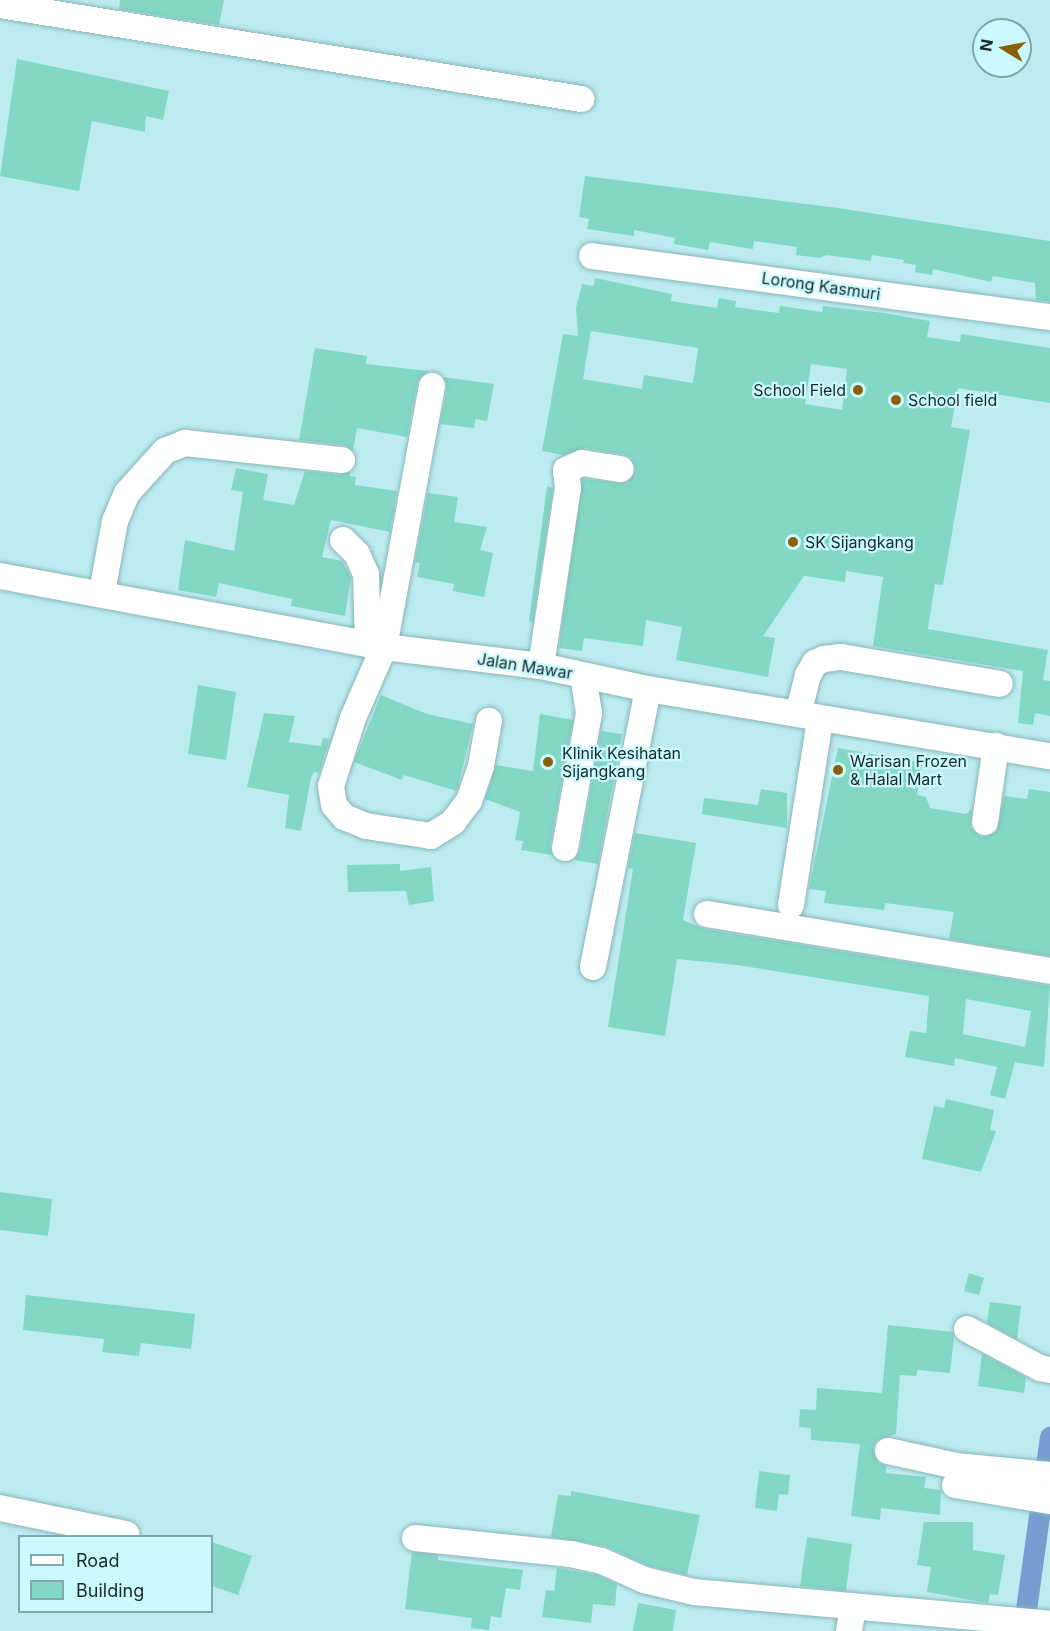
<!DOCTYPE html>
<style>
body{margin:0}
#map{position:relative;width:1050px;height:1631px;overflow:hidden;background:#bdecf0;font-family:Inter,sans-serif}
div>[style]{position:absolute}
.canal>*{height:21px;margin:-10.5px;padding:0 10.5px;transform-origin:10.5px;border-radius:10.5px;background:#769ed0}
.building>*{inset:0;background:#83d8c5}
.roads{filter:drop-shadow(0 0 2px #88b5b9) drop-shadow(0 0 2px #88b5b9)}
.minor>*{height:26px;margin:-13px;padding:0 13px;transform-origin:13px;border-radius:13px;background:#fff}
.dots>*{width:16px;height:16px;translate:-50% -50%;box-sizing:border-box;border:3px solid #caf9fe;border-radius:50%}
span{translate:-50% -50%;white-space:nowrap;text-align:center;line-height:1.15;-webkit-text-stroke:4.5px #caf9fe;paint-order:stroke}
.street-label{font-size:16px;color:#182a2b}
.poi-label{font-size:16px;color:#182a2b}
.right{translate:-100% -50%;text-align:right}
.left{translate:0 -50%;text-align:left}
.legend{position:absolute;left:18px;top:1535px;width:195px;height:78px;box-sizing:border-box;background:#caf9fe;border:2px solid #83a6aa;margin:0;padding:8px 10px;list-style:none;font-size:18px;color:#182a2b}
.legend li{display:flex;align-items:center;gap:12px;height:30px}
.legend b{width:30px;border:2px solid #83a6aa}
.north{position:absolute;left:972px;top:18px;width:60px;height:60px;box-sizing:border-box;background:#caf9fe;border:2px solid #83a6aa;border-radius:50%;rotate:280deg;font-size:16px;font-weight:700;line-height:24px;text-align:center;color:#182a2b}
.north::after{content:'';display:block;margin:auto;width:21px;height:27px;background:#8d5f05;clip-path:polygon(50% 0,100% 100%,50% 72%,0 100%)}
</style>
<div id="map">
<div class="canal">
<i style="left:1023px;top:1631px;width:196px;rotate:-82.1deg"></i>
</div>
<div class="building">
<i style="clip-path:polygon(120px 0,224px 0,219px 25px,119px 9px)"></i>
<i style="clip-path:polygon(17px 59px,169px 91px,163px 120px,146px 116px,145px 132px,92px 121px,79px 191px,0 176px)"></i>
<i style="clip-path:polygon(585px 176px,838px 208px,1050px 241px,1050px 302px,1036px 300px,1035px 283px,993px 276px,991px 282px,933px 269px,932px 275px,915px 272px,916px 265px,903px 263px,904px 260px,872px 255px,871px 261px,826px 255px,819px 258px,796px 255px,797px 247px,754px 241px,753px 249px,710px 242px,708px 250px,674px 244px,675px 238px,634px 230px,634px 236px,587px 229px,589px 219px,579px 217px)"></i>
<i style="clip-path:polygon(evenodd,595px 278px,672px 294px,671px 301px,717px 308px,719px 298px,736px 301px,735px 307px,779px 313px,780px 306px,822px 312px,823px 306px,884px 313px,930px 321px,927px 337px,960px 342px,961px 334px,1050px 348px,1050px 403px,958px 388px,951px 427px,970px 430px,943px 585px,935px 584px,928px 629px,1048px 650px,1043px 680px,1050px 681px,1050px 716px,1035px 713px,1033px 725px,1018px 723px,1023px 671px,873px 646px,883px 577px,846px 571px,845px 582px,804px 576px,763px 636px,775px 638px,768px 677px,676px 660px,682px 627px,646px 620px,643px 646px,584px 638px,582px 651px,559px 648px,582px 479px,626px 483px,636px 471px,631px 458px,623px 454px,584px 448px,563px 455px,542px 451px,563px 334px,578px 336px,576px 308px,582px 284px,594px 286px,595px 278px,591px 331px,698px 348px,693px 383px,644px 375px,642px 389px,583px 379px,591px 331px,595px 278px,811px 364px,847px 369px,842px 410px,805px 404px,811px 364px)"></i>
<i style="clip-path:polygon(315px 348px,367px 356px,366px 364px,428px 371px,417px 383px,407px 437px,357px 428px,353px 451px,344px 445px,299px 440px)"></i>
<i style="clip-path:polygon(443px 377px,494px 384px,487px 421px,476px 419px,474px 428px,440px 424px,447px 389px)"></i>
<i style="clip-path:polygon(236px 468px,268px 474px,263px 500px,294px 505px,305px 471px,340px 475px,350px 472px,350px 476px,356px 477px,355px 485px,397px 491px,386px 554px,390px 532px,331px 520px,322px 557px,342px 561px,351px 577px,345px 616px,291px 606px,292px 599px,219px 583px,216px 597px,178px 590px,185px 540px,234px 551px,243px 492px,231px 490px)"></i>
<i style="clip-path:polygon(547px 486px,553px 488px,533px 622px,529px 621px)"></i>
<i style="clip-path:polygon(428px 493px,458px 497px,454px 522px,487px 527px,480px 550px,493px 553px,484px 597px,453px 591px,454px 584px,417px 577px,420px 563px,415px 562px)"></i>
<i style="clip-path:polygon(198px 685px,236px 692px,226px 760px,188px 754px)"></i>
<i style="clip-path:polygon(381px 695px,427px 714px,473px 724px,457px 791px,404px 775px,402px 780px,354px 762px)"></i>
<i style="clip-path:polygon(264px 713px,295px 716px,289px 742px,321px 746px,323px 738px,330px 739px,319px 773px,314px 772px,311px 778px,301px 831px,285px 828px,289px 795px,247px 787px)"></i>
<i style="clip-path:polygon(540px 714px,573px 720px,550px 845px,552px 855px,521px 850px,523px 841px,515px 840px,520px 812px,485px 799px,496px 765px,533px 771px)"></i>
<i style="clip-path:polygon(601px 731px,622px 734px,598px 864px,574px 860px,580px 851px)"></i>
<i style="clip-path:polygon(838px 748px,922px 763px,917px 795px,926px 797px,930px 808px,966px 814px,972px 809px,971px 827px,982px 837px,997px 831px,1004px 796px,1027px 799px,1029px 789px,1050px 792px,1050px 956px,949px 939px,954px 912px,885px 903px,884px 910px,824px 903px,826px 891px,809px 889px)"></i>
<i style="clip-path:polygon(761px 789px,787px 793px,787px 828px,702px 814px,704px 798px,758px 805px)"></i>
<i style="clip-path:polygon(evenodd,635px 833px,696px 843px,683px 920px,704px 929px,1050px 986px,1044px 1067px,1015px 1062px,1005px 1099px,990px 1095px,997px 1067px,955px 1058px,954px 1066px,905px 1057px,910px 1031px,926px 1033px,929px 996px,737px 965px,677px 959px,665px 1036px,608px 1027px,633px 869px,628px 868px,635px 833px,966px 999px,1031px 1011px,1025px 1047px,963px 1034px,966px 999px)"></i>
<i style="clip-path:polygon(400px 864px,400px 871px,431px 867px,434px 901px,409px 905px,406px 891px,348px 892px,347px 865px)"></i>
<i style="clip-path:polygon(946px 1099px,994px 1110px,990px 1130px,996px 1131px,981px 1172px,922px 1159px,934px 1106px,944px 1108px)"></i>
<i style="clip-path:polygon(0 1192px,52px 1199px,48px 1236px,0 1230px)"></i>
<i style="clip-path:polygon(969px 1273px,984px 1278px,979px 1295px,964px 1291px)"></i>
<i style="clip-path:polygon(26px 1295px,195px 1314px,191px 1349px,141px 1343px,139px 1356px,102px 1352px,104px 1339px,23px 1330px)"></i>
<i style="clip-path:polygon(990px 1302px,1021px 1306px,1017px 1339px,987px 1323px)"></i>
<i style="clip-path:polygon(888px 1325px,953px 1332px,954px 1337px,950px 1373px,918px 1370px,916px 1376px,900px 1375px,896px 1434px,877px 1440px,873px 1448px,878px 1462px,886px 1466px,886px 1473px,926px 1477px,924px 1488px,941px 1490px,940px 1515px,881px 1508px,880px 1520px,851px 1516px,860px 1444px,811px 1440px,811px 1428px,799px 1427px,800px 1409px,816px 1410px,817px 1388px,882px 1393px)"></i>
<i style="clip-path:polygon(982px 1354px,1026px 1377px,1024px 1393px,978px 1386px)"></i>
<i style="clip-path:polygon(759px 1471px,790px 1475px,788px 1495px,779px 1494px,777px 1511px,755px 1508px)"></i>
<i style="clip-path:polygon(571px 1491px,700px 1515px,687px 1575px,649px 1566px,605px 1546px,551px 1537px,558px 1495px,571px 1496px)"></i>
<i style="clip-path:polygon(924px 1522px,973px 1522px,973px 1550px,1005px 1555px,998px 1595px,990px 1594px,988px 1603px,927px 1592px,931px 1567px,917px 1565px)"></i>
<i style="clip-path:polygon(807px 1537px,852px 1544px,846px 1591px,800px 1586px)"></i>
<i style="clip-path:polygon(212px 1542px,252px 1556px,238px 1595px,212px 1586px)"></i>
<i style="clip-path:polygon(412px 1552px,438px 1555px,438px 1560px,523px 1570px,520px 1590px,506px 1588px,501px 1618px,491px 1616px,489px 1630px,471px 1628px,472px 1618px,405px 1609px)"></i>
<i style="clip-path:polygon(557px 1568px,597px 1575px,617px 1584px,615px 1606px,593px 1604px,591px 1623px,542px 1617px,546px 1590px,554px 1591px)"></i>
<i style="clip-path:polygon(638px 1603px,676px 1610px,673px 1631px,633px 1631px)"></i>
</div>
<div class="roads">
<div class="minor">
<i style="left:0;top:5px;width:589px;rotate:9.19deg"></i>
<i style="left:592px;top:256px;width:462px;rotate:7.6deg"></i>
<i style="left:432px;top:386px;width:265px;rotate:100.4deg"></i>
<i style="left:384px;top:647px;width:77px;rotate:113.6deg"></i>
<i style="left:353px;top:718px;width:71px;rotate:107.9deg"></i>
<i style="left:331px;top:786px;width:19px;rotate:81deg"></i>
<i style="left:334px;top:805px;width:16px;rotate:50deg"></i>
<i style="left:344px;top:817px;width:24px;rotate:22deg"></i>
<i style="left:366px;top:826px;width:66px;rotate:8.7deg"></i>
<i style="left:431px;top:836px;width:26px;rotate:-32deg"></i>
<i style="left:453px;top:822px;width:26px;rotate:-53deg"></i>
<i style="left:469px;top:801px;width:37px;rotate:-71deg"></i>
<i style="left:481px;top:766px;width:46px;rotate:-79.9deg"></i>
<i style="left:343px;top:540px;width:20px;rotate:45deg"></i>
<i style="left:357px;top:554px;width:22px;rotate:66deg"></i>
<i style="left:366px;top:574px;width:70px;rotate:88.4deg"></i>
<i style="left:0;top:576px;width:391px;rotate:10.5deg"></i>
<i style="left:384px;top:647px;width:158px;rotate:6.9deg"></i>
<i style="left:541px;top:666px;width:109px;rotate:12.1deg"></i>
<i style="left:648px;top:689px;width:408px;rotate:9.5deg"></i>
<i style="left:102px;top:593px;width:73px;rotate:-79.8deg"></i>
<i style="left:115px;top:521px;width:30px;rotate:-67deg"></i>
<i style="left:127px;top:493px;width:57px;rotate:-47.9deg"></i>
<i style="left:165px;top:451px;width:22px;rotate:-22deg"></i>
<i style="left:185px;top:443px;width:158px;rotate:6.2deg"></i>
<i style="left:541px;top:666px;width:180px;rotate:-81.4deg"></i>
<i style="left:568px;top:488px;width:18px;rotate:-96deg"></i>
<i style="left:566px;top:470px;width:17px;rotate:-24deg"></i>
<i style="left:582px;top:463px;width:39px;rotate:9deg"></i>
<i style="left:798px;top:714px;width:40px;rotate:-75.6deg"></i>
<i style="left:808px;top:675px;width:14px;rotate:-60deg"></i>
<i style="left:815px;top:663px;width:10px;rotate:-24deg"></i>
<i style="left:824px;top:659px;width:17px;rotate:-7deg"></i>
<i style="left:841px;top:657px;width:161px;rotate:9.6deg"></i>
<i style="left:985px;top:822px;width:77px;rotate:-81.8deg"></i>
<i style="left:565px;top:848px;width:137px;rotate:-79.9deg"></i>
<i style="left:589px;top:713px;width:37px;rotate:-99deg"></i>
<i style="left:791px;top:905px;width:188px;rotate:-81.1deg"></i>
<i style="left:707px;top:914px;width:348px;rotate:9.4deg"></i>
<i style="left:593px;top:967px;width:283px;rotate:-78.8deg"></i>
<i style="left:967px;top:1329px;width:83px;rotate:28.1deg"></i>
<i style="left:1040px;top:1368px;width:10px;rotate:11deg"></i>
<i style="left:888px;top:1451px;width:70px;rotate:12.4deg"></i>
<i style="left:956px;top:1466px;width:94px;rotate:5.5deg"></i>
<i style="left:955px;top:1485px;width:96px;rotate:9.6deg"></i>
<i style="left:0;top:1508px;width:129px;rotate:11.7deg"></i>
<i style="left:415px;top:1538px;width:157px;rotate:5.9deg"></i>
<i style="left:571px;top:1554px;width:32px;rotate:13deg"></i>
<i style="left:602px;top:1561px;width:46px;rotate:24.3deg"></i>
<i style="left:644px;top:1580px;width:51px;rotate:13.5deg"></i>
<i style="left:694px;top:1592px;width:357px;rotate:5.1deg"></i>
<i style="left:849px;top:1631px;width:23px;rotate:-80deg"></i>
</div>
</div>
<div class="dots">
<i style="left:858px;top:390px;background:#8d5f05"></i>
<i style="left:896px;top:400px;background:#8d5f05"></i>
<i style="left:793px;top:542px;background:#8d5f05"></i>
<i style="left:548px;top:762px;background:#8d5f05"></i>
<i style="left:838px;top:770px;background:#8d5f05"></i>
</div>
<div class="street-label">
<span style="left:821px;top:286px;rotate:8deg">Lorong Kasmuri</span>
<span style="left:525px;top:666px;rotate:9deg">Jalan Mawar</span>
</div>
<div class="poi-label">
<span class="right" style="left:846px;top:390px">School Field</span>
<span class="left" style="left:908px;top:400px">School field</span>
<span class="left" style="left:805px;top:542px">SK Sijangkang</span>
<span class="left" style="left:562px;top:762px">Klinik Kesihatan<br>Sijangkang</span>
<span class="left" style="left:850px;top:770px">Warisan Frozen<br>&amp; Halal Mart</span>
</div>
<ul class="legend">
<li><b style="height:8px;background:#fff"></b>Road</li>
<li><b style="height:16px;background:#83d8c5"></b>Building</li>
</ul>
<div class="north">N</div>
</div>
